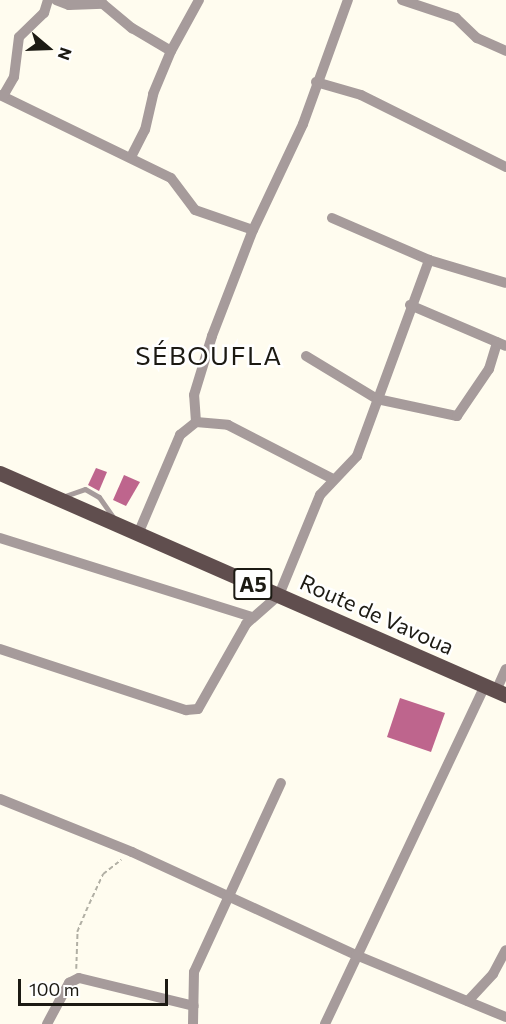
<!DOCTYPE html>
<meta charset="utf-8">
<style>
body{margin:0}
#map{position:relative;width:506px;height:1024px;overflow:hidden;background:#fffcef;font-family:Commissioner,sans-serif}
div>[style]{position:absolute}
.building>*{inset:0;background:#be658d}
.path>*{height:1.5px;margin-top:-0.75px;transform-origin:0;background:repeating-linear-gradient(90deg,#b1afa4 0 4.5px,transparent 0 7.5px)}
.lane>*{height:5px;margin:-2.5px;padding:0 2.5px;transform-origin:2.5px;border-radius:2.5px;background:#a69b9b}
.street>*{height:10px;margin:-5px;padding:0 5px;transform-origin:5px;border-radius:5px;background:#a69b9b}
.primary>*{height:15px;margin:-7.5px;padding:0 7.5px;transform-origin:7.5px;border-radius:7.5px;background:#604e4e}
span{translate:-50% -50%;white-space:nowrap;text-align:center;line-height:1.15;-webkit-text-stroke:5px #fff;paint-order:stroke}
.shield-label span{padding:2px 4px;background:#fff;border:2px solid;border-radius:4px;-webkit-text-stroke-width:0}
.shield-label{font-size:21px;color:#1c1a13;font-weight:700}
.street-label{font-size:22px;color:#1c1a13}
.quarter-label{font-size:26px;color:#1c1a13;letter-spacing:1.5px}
.north{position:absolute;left:18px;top:18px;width:60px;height:60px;-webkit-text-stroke:4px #fff;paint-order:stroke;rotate:109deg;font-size:16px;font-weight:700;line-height:24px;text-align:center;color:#1c1a13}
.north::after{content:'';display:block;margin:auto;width:21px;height:27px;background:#1c1a13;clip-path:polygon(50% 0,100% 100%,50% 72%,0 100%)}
.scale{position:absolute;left:18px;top:979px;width:150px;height:27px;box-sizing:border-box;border:3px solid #1c1a13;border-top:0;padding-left:8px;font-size:18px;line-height:21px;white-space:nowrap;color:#1c1a13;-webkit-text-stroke:4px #fff;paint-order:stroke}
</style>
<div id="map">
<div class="building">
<i style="clip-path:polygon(96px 468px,107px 472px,99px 491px,88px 485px)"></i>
<i style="clip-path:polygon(124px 475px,140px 482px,126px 506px,113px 500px)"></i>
<i style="clip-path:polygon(400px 698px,445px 713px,431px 752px,387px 737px)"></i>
</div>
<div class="path">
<i style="left:76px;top:969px;width:37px;rotate:-88deg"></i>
<i style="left:77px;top:932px;width:30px;rotate:-67deg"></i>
<i style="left:89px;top:904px;width:33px;rotate:-65deg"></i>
<i style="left:103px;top:874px;width:23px;rotate:-38deg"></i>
</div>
<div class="lane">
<i style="left:62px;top:497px;width:24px;rotate:-19deg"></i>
<i style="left:85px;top:489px;width:16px;rotate:30deg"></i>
<i style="left:99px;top:497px;width:24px;rotate:55deg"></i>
</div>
<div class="street">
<i style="left:56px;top:0;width:14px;rotate:21deg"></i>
<i style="left:69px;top:5px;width:34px;rotate:-2deg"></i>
<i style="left:103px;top:4px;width:38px;rotate:40deg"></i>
<i style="left:132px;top:28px;width:45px;rotate:30.5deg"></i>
<i style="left:402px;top:0;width:57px;rotate:18.4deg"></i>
<i style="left:456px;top:18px;width:29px;rotate:44deg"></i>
<i style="left:477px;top:38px;width:32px;rotate:24deg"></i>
<i style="left:316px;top:82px;width:47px;rotate:16.1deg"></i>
<i style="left:361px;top:95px;width:162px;rotate:26.4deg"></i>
<i style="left:0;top:95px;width:190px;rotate:25.9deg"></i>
<i style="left:171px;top:178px;width:40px;rotate:53deg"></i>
<i style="left:195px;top:210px;width:61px;rotate:19deg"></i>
<i style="left:3px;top:96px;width:22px;rotate:-60deg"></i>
<i style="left:14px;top:77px;width:40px;rotate:-82.9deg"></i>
<i style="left:19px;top:37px;width:35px;rotate:-44deg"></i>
<i style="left:44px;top:13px;width:14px;rotate:-73deg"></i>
<i style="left:131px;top:157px;width:30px;rotate:-63deg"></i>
<i style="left:145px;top:130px;width:37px;rotate:-77deg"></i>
<i style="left:153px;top:94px;width:47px;rotate:-67.3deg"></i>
<i style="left:171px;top:51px;width:58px;rotate:-61.2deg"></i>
<i style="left:332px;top:218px;width:106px;rotate:23.4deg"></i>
<i style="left:429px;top:260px;width:80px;rotate:16.6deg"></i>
<i style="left:410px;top:305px;width:104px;rotate:23.1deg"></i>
<i style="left:306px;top:356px;width:83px;rotate:31.2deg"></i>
<i style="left:377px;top:399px;width:82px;rotate:12deg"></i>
<i style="left:457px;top:416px;width:57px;rotate:-55.8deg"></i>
<i style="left:489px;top:369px;width:28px;rotate:-73deg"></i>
<i style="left:196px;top:422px;width:27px;rotate:-94deg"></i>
<i style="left:194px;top:395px;width:62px;rotate:-73deg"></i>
<i style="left:212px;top:336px;width:114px;rotate:-68.9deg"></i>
<i style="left:253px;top:230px;width:117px;rotate:-64.7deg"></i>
<i style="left:303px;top:124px;width:132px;rotate:-70.1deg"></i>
<i style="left:138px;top:534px;width:108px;rotate:-67deg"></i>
<i style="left:180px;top:435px;width:21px;rotate:-39deg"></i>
<i style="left:196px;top:422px;width:32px;rotate:5deg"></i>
<i style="left:228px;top:425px;width:118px;rotate:27.2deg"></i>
<i style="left:0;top:538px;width:264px;rotate:17.4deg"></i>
<i style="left:0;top:649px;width:196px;rotate:18.2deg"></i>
<i style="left:186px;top:710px;width:12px;rotate:-5deg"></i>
<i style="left:198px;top:709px;width:98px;rotate:-60.5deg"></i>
<i style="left:246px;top:624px;width:44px;rotate:-41.3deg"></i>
<i style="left:279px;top:595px;width:108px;rotate:-67.7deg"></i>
<i style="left:320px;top:495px;width:54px;rotate:-46.5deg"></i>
<i style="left:357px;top:456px;width:209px;rotate:-69.8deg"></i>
<i style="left:496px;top:691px;width:24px;rotate:-66deg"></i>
<i style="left:0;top:799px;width:142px;rotate:21.9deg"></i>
<i style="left:132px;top:852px;width:247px;rotate:24.7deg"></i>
<i style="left:356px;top:955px;width:162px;rotate:22.5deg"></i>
<i style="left:468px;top:1001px;width:37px;rotate:-47deg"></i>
<i style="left:493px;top:974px;width:27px;rotate:-62deg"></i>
<i style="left:47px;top:1024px;width:47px;rotate:-61.8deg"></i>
<i style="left:69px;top:983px;width:11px;rotate:-27deg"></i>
<i style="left:79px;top:978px;width:118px;rotate:13.7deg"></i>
<i style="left:193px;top:1024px;width:52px;rotate:-88.9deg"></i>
<i style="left:194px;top:972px;width:208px;rotate:-65.3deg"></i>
<i style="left:325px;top:1024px;width:374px;rotate:-64.7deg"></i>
</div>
<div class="primary">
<i style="left:0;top:473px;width:553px;rotate:23.69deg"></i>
</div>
<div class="shield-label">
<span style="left:253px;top:584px">A5</span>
</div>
<div class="street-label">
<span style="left:377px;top:614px;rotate:24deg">Route de Vavoua</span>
</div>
<div class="quarter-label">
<span style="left:209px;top:355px">SÉBOUFLA</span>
</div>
<div class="north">N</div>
<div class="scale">100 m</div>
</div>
